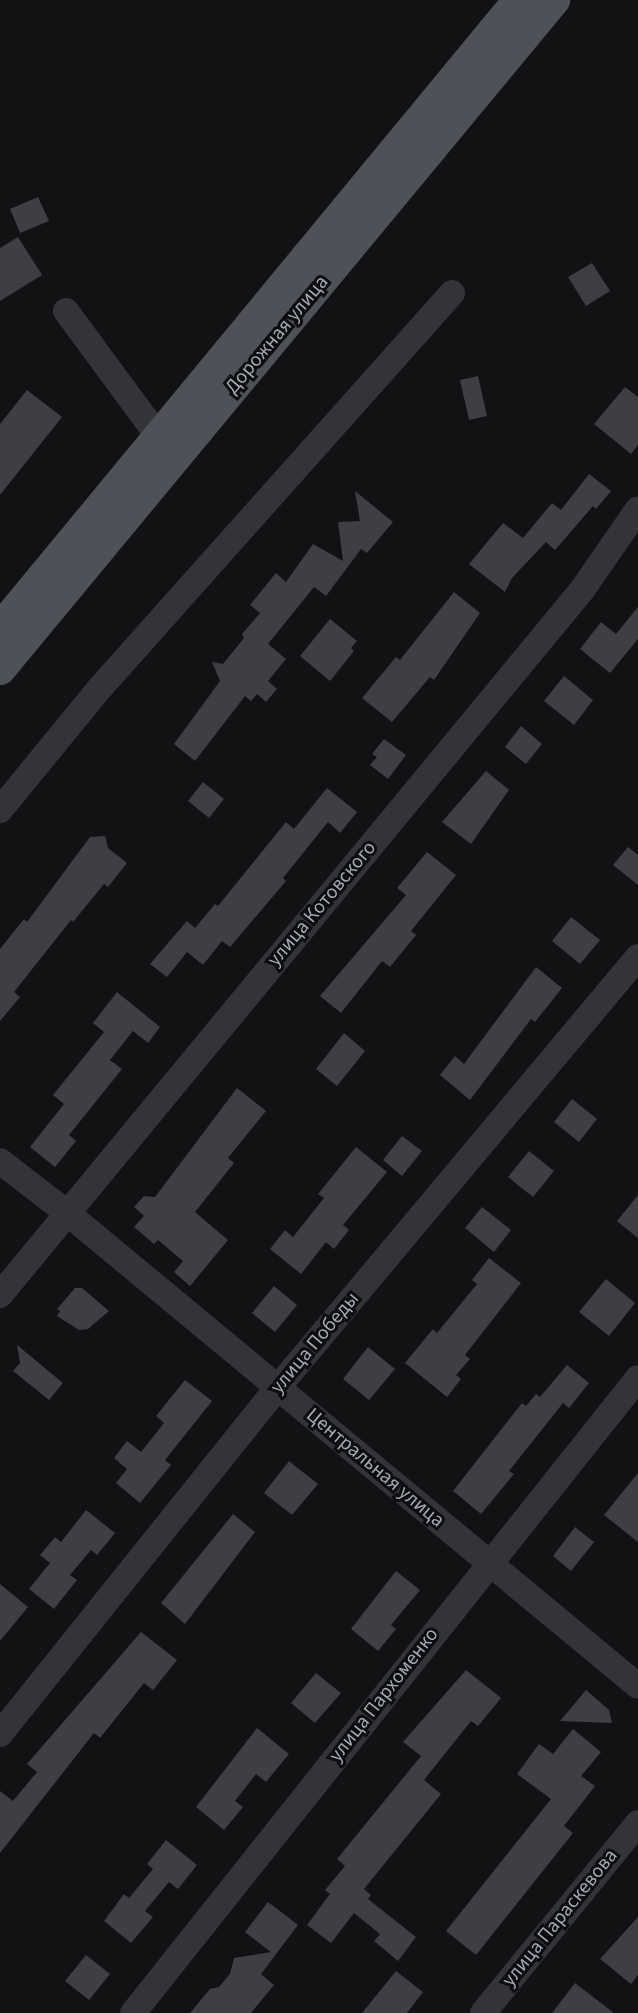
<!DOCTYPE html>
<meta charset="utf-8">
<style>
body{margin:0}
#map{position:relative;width:638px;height:2013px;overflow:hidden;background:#121214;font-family:"Source Sans 3",sans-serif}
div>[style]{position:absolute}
.building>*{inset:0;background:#3e3f44}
.minor>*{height:26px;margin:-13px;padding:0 13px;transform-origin:13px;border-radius:13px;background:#333439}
.major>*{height:32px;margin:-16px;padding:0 16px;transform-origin:16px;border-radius:16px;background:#4e5158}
span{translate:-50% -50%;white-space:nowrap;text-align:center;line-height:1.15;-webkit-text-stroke:6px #0d0d0f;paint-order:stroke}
.street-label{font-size:20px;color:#a2a9b5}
</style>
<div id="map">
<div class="building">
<i style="clip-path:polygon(38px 197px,49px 221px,20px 233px,10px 209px)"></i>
<i style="clip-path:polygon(18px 237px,42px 275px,0 301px,0 248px)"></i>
<i style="clip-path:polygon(592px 263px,610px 291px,586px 306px,568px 277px)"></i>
<i style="clip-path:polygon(478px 376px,487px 416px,469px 420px,460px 380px)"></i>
<i style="clip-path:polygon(625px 387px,638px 397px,638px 445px,631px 454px,594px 424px)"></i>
<i style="clip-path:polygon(27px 390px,62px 417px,0 495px,0 424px)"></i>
<i style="clip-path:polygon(589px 474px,611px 491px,596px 509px,593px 506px,555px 550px,546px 542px,512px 578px,505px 592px,469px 564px,503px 523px,523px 538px,552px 503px,561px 510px)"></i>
<i style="clip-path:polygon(355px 491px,393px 522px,367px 553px,361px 549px,326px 596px,314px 587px,268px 644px,286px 659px,268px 681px,277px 689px,266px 702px,257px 694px,251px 701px,245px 696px,195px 761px,174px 744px,220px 681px,212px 662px,223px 664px,244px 638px,242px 634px,260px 613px,250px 605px,276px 573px,286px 582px,313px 544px,343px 561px,338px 522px,360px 521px)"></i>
<i style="clip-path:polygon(454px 592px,480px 613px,434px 680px,430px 677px,392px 722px,362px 698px,396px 657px,400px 660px)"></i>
<i style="clip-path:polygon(638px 607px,638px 639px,610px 673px,580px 649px,601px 622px,616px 634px)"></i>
<i style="clip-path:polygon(330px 619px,357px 641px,351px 648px,354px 651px,330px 681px,300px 656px)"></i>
<i style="clip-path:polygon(564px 676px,593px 700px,574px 725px,544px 701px)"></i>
<i style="clip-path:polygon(521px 726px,542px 744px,526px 764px,505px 747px)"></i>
<i style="clip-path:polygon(384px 739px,406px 755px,388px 779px,370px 765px,377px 757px,372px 754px)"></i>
<i style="clip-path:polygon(486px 771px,509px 790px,471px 844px,442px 822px)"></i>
<i style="clip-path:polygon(203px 782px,224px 799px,209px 818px,188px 801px)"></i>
<i style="clip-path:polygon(327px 788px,357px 812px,340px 833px,328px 822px,283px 878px,286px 881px,230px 947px,222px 941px,203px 965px,187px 952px,167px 977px,150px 964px,187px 921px,195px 928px,215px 904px,218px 906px,286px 822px,294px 829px)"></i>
<i style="clip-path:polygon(105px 836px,108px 848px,127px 863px,108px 887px,104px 884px,73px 922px,71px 920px,14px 992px,20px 997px,0 1021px,0 949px,24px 919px,27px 922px,90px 837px)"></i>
<i style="clip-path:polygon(628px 847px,638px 855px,638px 885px,613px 865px)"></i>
<i style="clip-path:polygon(427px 852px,456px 875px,411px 931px,416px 935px,390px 967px,382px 961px,341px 1013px,320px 996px,406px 895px,397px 888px)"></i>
<i style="clip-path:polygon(571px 917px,600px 940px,580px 964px,552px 941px)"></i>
<i style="clip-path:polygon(536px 967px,562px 988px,535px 1022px,531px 1019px,470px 1100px,440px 1075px,455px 1056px,464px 1064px)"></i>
<i style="clip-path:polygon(117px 992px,160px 1027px,148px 1043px,133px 1031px,110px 1060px,122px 1069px,69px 1135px,76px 1141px,55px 1167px,30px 1147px,64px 1104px,53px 1095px,104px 1032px,93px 1023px)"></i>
<i style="clip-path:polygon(344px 1033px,365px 1051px,337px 1086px,316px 1069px)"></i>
<i style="clip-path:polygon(237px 1088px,266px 1111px,228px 1158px,234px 1163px,195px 1212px,228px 1240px,190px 1286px,174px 1272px,183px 1261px,158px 1240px,154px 1244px,134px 1227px,144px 1216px,134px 1207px,144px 1196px,155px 1197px)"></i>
<i style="clip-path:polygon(572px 1099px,597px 1119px,579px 1142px,554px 1122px)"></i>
<i style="clip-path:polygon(402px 1136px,422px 1151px,402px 1176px,383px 1160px)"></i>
<i style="clip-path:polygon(356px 1147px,387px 1172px,343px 1225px,349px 1230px,334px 1249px,326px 1242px,301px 1274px,270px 1249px,285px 1230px,293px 1237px,324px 1198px,318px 1194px)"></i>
<i style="clip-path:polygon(529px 1151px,554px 1171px,533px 1197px,508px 1177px)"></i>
<i style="clip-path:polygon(638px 1195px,638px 1238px,617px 1221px)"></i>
<i style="clip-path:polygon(482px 1207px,511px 1230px,494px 1252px,465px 1228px)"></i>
<i style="clip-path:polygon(489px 1258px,521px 1283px,465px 1355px,470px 1359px,456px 1375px,461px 1379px,447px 1397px,405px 1363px,433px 1329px,437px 1333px,477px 1284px,472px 1280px)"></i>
<i style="clip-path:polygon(606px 1279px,635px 1303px,609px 1336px,579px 1312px)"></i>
<i style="clip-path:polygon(274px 1286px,297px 1305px,275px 1332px,252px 1313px)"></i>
<i style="clip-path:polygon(75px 1288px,82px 1288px,109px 1311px,88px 1329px,79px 1330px,57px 1316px,60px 1311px,57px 1309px)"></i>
<i style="clip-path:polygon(17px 1345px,63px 1383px,49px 1400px,13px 1371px,20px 1363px)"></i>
<i style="clip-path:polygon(368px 1347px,395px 1369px,369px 1400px,343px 1379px)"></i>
<i style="clip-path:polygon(567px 1365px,589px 1383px,569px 1408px,563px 1403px,509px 1471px,514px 1474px,481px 1514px,453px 1491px,522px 1403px,526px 1406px,536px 1394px,540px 1397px)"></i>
<i style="clip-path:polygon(185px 1380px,212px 1401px,165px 1460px,171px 1465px,140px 1503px,116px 1483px,127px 1469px,114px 1458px,127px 1441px,141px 1452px,164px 1423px,156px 1416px)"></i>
<i style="clip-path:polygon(289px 1461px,318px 1484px,292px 1515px,264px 1493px)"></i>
<i style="clip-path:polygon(638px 1473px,638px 1542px,604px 1515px)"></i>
<i style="clip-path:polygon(86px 1510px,115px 1533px,97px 1555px,91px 1550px,70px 1575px,77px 1580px,54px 1609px,29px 1589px,50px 1563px,40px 1555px,55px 1537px,61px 1542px)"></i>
<i style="clip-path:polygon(233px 1514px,255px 1532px,185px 1624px,161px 1603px)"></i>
<i style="clip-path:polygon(575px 1527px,594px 1542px,571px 1571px,553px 1556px)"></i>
<i style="clip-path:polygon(396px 1571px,420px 1590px,391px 1625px,396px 1629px,378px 1651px,351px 1629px)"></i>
<i style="clip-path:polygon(0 1584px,28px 1607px,0 1641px)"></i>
<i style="clip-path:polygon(141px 1632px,177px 1660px,153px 1690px,144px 1683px,100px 1738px,94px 1733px,0 1853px,0 1791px,13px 1801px,37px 1772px,27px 1764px)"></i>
<i style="clip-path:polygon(466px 1670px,501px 1698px,478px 1726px,471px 1721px,424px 1780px,441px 1794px,364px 1889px,371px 1895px,368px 1899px,416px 1937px,398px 1961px,374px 1941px,380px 1934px,354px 1913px,331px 1943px,307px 1925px,330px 1894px,325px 1890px,345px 1866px,337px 1859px,421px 1756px,403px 1742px)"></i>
<i style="clip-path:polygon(316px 1673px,341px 1693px,315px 1723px,291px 1703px)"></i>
<i style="clip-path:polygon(586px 1690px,609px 1710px,612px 1723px,560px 1721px)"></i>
<i style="clip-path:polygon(257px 1728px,289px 1754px,266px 1782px,256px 1774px,235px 1801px,243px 1807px,224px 1830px,196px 1807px)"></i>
<i style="clip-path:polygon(573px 1729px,601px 1752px,581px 1776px,595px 1786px,564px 1826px,573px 1833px,476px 1955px,446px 1931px,551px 1799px,517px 1774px,539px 1744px,553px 1754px)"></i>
<i style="clip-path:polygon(166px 1840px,197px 1865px,178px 1889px,169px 1882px,145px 1911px,153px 1917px,131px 1943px,104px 1921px,124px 1894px,129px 1898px,153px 1869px,147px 1864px)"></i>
<i style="clip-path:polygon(268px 1902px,298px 1925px,261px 1974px,274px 1985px,251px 2013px,190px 2013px,210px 1989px,219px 1987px,230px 1974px,234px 1958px,271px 1952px,245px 1932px)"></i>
<i style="clip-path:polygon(638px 1917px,638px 1975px,631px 1984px,600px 1959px)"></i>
<i style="clip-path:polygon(86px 1955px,110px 1974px,89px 2000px,65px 1981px)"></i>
<i style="clip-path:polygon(396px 1971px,423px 1992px,407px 2013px,362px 2013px)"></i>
<i style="clip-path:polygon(575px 1983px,614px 2013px,552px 2013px)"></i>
</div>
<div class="minor">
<i style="left:66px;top:311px;width:157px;rotate:53.6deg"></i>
<i style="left:0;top:810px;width:158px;rotate:-50.7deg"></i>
<i style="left:100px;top:688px;width:529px;rotate:-48.29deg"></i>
<i style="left:0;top:1161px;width:83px;rotate:37.7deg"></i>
<i style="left:66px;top:1212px;width:743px;rotate:39.65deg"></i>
<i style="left:0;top:1295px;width:914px;rotate:-50.46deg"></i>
<i style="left:582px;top:590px;width:98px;rotate:-55.3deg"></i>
<i style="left:0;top:1734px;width:446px;rotate:-51.3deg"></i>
<i style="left:279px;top:1386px;width:559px;rotate:-50.08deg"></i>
<i style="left:133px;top:2013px;width:811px;rotate:-51.51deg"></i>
<i style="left:483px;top:2013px;width:245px;rotate:-50.8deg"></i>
</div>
<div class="major">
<i style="left:0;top:629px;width:815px;rotate:-50.47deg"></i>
<i style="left:0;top:669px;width:869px;rotate:-50.37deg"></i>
</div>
<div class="street-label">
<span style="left:277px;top:335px;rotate:-50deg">Дорожная улица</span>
<span style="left:322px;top:904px;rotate:-50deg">улица Котовского</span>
<span style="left:315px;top:1343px;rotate:-50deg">улица Победы</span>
<span style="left:375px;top:1468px;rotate:40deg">Центральная улица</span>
<span style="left:384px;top:1695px;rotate:-52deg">улица Пархоменко</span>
<span style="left:560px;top:1918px;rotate:-51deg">улица Параскевова</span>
</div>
</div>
